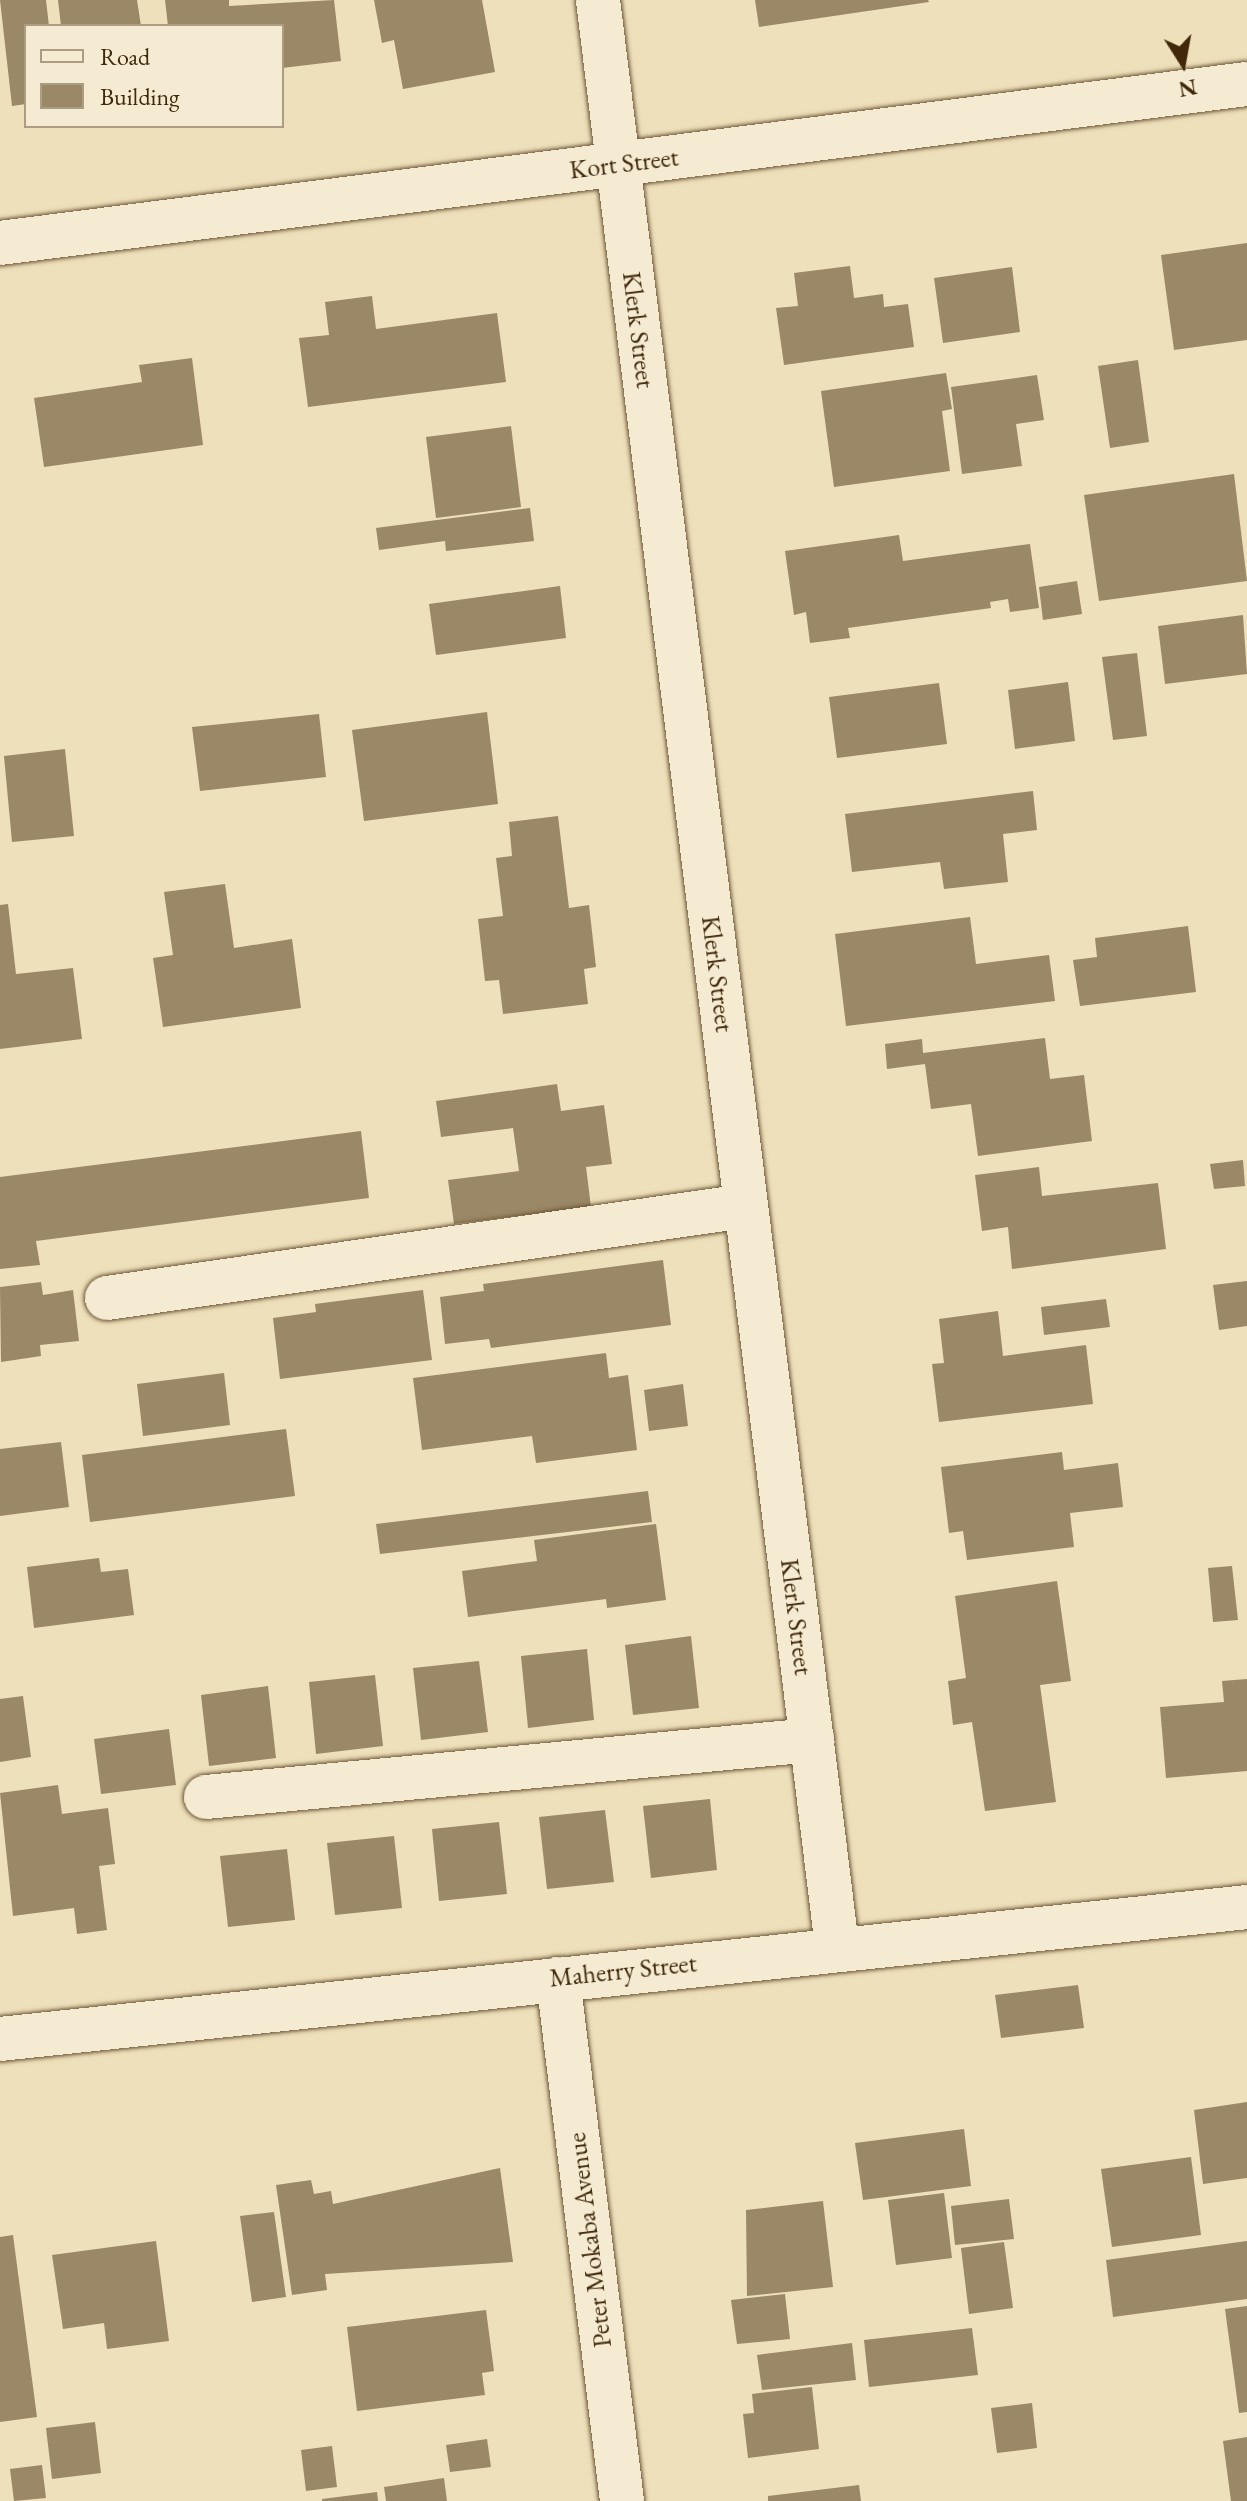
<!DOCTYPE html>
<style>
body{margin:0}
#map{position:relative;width:1247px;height:2501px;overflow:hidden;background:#eee0ba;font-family:"EB Garamond",serif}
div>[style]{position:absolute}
.building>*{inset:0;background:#9b8866}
.roads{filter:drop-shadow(0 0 2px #6c5637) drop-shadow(0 0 2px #6c5637)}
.minor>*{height:44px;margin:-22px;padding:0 22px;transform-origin:22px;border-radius:22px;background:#f4ebd2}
span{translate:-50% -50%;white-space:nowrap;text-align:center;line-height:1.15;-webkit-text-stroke:6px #f4ebd2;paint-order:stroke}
.street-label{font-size:26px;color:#41280b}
.legend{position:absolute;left:24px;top:24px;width:260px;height:104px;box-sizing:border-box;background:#f4ebd2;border:2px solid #ac9d82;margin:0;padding:10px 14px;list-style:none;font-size:24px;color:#41280b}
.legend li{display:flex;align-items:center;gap:16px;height:40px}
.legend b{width:40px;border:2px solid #ac9d82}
.north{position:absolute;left:1143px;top:24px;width:80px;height:80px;-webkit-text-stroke:6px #f4ebd2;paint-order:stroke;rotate:169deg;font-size:22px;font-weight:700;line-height:32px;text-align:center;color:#41280b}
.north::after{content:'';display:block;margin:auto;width:28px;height:36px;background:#41280b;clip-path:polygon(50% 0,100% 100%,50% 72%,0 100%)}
</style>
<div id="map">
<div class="building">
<i style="clip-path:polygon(0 0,46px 0,49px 26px,26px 26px,26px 104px,12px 106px)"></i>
<i style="clip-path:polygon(58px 0,137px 0,141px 26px,61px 26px)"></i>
<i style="clip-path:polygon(165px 0,229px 0,229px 6px,334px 0,341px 61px,282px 68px,282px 26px,168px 26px)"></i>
<i style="clip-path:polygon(374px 0,482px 0,495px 72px,403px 89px,394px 40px,382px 43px)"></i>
<i style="clip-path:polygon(755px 0,928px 0,929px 2px,759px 27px)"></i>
<i style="clip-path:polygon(1247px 243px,1247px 340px,1174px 350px,1161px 255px)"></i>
<i style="clip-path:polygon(850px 266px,854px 298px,883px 294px,884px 307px,908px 304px,914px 347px,784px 365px,776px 308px,798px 306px,794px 273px)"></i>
<i style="clip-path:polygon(1012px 267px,1020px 332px,943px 343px,934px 278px)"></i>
<i style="clip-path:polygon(372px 296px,376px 329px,497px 313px,506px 382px,308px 407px,299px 338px,329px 335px,325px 302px)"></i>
<i style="clip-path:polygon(192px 358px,203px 445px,44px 467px,34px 398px,142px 382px,139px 365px)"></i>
<i style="clip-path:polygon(1138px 360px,1149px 442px,1110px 448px,1098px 366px)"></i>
<i style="clip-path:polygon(946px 373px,952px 409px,942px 411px,950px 471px,834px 487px,821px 391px)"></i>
<i style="clip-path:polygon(1037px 375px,1044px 420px,1016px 424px,1022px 466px,962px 474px,951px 387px)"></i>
<i style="clip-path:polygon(511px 426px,521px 507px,436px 518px,426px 437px)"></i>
<i style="clip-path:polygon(1234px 474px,1247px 581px,1099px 601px,1084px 495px)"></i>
<i style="clip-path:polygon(530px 508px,534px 541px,446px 551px,445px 541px,379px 550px,376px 528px)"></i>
<i style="clip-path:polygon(899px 535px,903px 561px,1030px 544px,1039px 608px,1010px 612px,1008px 599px,990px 602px,991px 608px,848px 628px,850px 638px,810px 643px,806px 612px,794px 615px,785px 551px)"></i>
<i style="clip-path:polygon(1077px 581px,1082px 614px,1043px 620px,1039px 587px)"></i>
<i style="clip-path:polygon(560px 586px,566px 638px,436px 655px,429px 604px)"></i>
<i style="clip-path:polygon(1243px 615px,1247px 674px,1165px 684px,1158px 626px)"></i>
<i style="clip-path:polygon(1137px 653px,1147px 736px,1113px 740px,1102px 657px)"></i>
<i style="clip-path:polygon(1068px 682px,1075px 741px,1015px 749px,1008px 690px)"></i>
<i style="clip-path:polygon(939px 683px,947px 744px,837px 758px,829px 697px)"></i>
<i style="clip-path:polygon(487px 712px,498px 804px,364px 821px,352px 730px)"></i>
<i style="clip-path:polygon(319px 714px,326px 777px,200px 791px,192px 727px)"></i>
<i style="clip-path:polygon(65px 749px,74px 836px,12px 842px,4px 756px)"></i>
<i style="clip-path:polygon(1033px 791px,1037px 830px,1003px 834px,1008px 882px,944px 889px,940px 862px,852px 872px,845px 814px)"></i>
<i style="clip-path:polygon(558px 816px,569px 908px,589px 905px,596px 967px,584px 969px,588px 1004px,503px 1014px,499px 980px,485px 981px,478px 919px,503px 916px,496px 858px,512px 856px,509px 822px)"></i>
<i style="clip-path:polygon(225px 884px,234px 948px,292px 939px,301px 1008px,163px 1027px,153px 958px,173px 955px,164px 892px)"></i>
<i style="clip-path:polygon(8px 904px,16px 974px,73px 968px,82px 1039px,0 1049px,0 905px)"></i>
<i style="clip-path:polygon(970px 917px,976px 964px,1049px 955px,1055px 1001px,846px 1026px,835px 934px)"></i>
<i style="clip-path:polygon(1188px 926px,1196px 992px,1080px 1006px,1073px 960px,1097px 957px,1095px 938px)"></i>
<i style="clip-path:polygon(1045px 1038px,1050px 1079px,1084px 1075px,1092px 1141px,978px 1156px,971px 1104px,931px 1109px,925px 1064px,887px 1069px,885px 1044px,922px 1039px,923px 1053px)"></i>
<i style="clip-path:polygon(557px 1084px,561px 1111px,604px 1105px,612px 1164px,586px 1167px,591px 1207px,454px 1224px,448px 1180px,519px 1171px,513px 1128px,441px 1137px,436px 1101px)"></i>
<i style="clip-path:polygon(361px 1131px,369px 1198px,36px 1241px,40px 1265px,0 1269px,0 1177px)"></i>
<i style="clip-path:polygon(1243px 1160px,1245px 1186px,1214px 1189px,1210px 1164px)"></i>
<i style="clip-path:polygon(1039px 1167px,1042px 1196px,1158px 1183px,1166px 1249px,1012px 1269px,1008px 1227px,982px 1231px,975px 1175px)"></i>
<i style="clip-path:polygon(663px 1260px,671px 1325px,491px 1348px,489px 1339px,445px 1344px,440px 1297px,484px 1291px,483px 1284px)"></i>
<i style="clip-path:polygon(1247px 1281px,1247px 1326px,1219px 1330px,1213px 1285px)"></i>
<i style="clip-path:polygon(41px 1282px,43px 1295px,73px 1290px,79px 1341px,40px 1345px,41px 1356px,1px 1362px,0 1287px)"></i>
<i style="clip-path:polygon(423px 1290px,432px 1360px,280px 1379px,273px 1318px,316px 1312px,315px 1304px)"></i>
<i style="clip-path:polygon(1106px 1299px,1110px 1327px,1044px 1335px,1041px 1307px)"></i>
<i style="clip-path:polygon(998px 1311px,1003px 1356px,1086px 1345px,1093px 1404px,939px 1422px,932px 1364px,944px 1363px,939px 1319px)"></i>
<i style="clip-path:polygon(606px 1353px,609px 1378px,628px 1375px,637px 1450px,536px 1463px,532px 1436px,422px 1450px,413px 1378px)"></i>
<i style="clip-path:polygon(224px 1373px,230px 1425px,143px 1436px,137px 1384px)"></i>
<i style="clip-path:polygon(683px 1384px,688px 1426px,649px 1431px,644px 1390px)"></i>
<i style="clip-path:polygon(286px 1429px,295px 1496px,90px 1522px,82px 1455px)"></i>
<i style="clip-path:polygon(61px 1442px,69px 1507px,0 1516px,0 1449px)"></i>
<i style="clip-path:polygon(1062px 1452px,1064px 1470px,1118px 1463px,1123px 1507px,1070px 1513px,1074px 1547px,967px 1560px,963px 1531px,949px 1533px,941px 1467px)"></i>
<i style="clip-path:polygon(648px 1491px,652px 1522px,380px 1554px,376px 1524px)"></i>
<i style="clip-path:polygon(656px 1524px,666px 1600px,607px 1608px,606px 1599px,468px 1617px,462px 1571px,537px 1561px,534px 1540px)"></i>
<i style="clip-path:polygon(99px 1558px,101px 1572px,128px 1569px,134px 1615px,34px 1628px,27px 1567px)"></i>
<i style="clip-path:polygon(1232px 1566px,1238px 1620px,1213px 1622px,1208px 1568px)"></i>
<i style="clip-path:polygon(1057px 1581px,1071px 1681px,1040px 1685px,1056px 1802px,985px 1811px,972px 1722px,953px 1725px,948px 1681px,966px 1678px,955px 1596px)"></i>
<i style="clip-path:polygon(691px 1636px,699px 1708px,633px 1715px,625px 1645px)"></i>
<i style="clip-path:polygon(587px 1649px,594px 1720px,528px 1728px,521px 1656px)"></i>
<i style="clip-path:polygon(479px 1661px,488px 1732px,421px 1740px,413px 1668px)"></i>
<i style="clip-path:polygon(375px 1675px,383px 1746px,316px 1754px,309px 1682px)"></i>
<i style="clip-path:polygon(1247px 1679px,1247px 1771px,1166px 1778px,1160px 1707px,1224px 1702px,1222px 1681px)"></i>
<i style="clip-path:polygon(268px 1686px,276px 1758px,209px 1766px,201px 1695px)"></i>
<i style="clip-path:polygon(23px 1696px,31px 1757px,0 1762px,0 1699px)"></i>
<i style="clip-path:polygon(169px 1729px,176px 1785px,101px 1794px,94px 1739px)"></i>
<i style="clip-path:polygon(58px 1785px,62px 1814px,108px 1808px,115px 1864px,99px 1866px,107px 1930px,77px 1934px,74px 1908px,13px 1916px,0 1793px)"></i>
<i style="clip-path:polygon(710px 1799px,717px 1870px,651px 1878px,643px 1806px)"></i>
<i style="clip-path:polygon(605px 1810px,614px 1882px,547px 1889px,539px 1817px)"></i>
<i style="clip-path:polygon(499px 1822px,507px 1894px,439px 1901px,432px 1829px)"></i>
<i style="clip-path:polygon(394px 1836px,402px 1908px,335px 1915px,327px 1843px)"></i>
<i style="clip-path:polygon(287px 1849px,295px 1920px,228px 1927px,220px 1856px)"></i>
<i style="clip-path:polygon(1078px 1985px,1084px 2028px,1001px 2038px,995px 1995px)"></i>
<i style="clip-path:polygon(1247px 2102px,1247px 2178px,1203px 2184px,1194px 2110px)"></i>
<i style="clip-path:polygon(964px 2129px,971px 2186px,863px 2200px,855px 2143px)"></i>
<i style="clip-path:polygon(1191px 2157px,1201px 2235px,1112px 2247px,1101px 2169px)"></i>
<i style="clip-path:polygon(500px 2168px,513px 2262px,325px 2274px,327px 2290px,292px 2295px,276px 2185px,311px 2180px,314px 2194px,331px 2191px,333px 2204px)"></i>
<i style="clip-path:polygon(944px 2193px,952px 2258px,896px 2265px,888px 2200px)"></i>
<i style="clip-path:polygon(1009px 2199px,1014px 2239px,955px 2245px,951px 2206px)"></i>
<i style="clip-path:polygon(823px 2201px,833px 2287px,747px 2296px,746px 2210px)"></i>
<i style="clip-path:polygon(274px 2212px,286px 2297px,252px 2302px,240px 2216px)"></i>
<i style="clip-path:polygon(13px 2235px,37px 2417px,0 2422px,0 2237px)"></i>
<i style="clip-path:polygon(156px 2241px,169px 2341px,107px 2349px,104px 2323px,63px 2329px,52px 2255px)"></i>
<i style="clip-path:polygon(1247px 2241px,1247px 2299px,1113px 2317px,1106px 2260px)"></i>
<i style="clip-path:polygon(1004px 2242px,1013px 2308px,969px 2314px,961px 2248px)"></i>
<i style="clip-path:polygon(785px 2294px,790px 2339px,737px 2344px,731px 2300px)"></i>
<i style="clip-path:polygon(1247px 2306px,1247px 2412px,1239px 2413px,1225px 2309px)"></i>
<i style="clip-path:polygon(486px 2310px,494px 2371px,482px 2373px,485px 2395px,357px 2411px,347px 2327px)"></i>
<i style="clip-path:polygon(972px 2328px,978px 2375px,869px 2387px,864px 2340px)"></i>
<i style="clip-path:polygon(852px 2343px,856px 2380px,762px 2390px,757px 2355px)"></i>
<i style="clip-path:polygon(812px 2387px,819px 2449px,748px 2458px,743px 2414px,754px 2413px,752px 2394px)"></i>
<i style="clip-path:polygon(1032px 2403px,1037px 2448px,997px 2453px,991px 2408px)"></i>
<i style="clip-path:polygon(95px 2422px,101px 2473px,52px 2479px,46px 2428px)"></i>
<i style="clip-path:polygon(1247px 2437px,1247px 2501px,1231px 2501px,1223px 2441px)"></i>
<i style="clip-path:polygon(487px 2439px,491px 2467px,450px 2472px,446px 2445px)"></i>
<i style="clip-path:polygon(332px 2446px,337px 2487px,306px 2491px,301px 2450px)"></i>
<i style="clip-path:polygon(42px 2465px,46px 2498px,14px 2501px,10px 2469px)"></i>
<i style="clip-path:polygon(444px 2478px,447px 2501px,386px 2501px,384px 2487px)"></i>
<i style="clip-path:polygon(859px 2485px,861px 2501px,768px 2501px,768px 2496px)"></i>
<i style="clip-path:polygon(377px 2492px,378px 2501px,322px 2501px,322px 2499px)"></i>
</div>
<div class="roads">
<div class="minor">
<i style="left:598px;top:0;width:1962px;rotate:83deg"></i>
<i style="left:0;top:243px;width:1257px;rotate:-7.27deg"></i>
<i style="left:107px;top:1298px;width:645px;rotate:-8.21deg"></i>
<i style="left:206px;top:1797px;width:609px;rotate:-5.37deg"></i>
<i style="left:558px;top:1979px;width:526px;rotate:83.01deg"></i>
<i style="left:0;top:2039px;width:1254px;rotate:-6.04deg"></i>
</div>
</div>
<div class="street-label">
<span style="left:624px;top:164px;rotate:-7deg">Kort Street</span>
<span style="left:638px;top:330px;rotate:83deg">Klerk Street</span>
<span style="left:717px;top:974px;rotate:83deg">Klerk Street</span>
<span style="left:796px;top:1617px;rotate:83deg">Klerk Street</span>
<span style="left:623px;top:1971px;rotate:-6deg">Maherry Street</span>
<span style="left:590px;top:2240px;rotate:-97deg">Peter Mokaba Avenue</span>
</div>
<ul class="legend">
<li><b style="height:10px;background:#f4ebd2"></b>Road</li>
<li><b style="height:22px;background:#9b8866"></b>Building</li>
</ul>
<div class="north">N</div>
</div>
